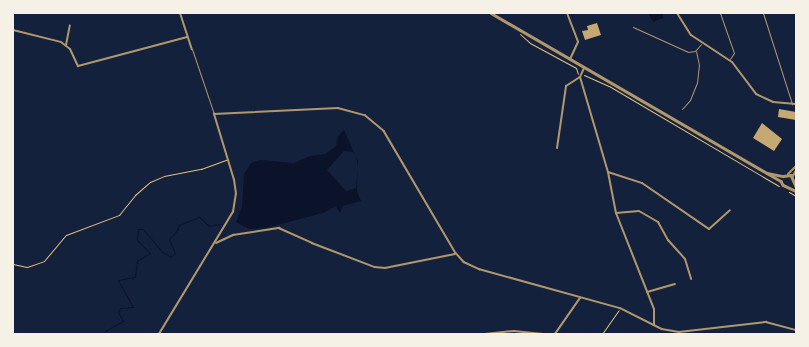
<!DOCTYPE html>
<style>
body{margin:0}
#map{position:relative;width:809px;height:347px;overflow:hidden;background:#14213d;font-family:"Golos Text",sans-serif}
div>[style]{position:absolute}
.water>*{inset:0;background:#0b132b}
.stream>*{height:1px;margin:-0.5px;padding:0 0.5px;transform-origin:0.5px;border-radius:0.5px;background:#0b132b}
.building>*{inset:0;background:#c6a872}
.path>*{height:1px;margin:-0.5px;padding:0 0.5px;transform-origin:0.5px;border-radius:0.5px;background:#e5c07b}
.service>*{height:1px;margin:-0.5px;padding:0 0.5px;transform-origin:0.5px;border-radius:0.5px;background:#b1986c}
.pedestrian>*{height:1.5px;margin:-0.75px;padding:0 0.75px;transform-origin:0.75px;border-radius:0.75px;background:#b1986c}
.minor>*{height:2px;margin:-1px;padding:0 1px;transform-origin:1px;border-radius:1px;background:#b1986c}
.tertiary>*{height:2.5px;margin:-1.25px;padding:0 1.25px;transform-origin:1.25px;border-radius:1.25px;background:#b1986c}
span{translate:-50% -50%;white-space:nowrap;text-align:center;line-height:1.15;-webkit-text-stroke:3px #f6f1e7;paint-order:stroke}
.frame{position:absolute;inset:0;border:14px solid #f6f1e7;pointer-events:none}
</style>
<div id="map">
<div class="water">
<i style="clip-path:polygon(648px 13px,663px 13px,663px 18px,653px 22px)"></i>
<i style="clip-path:polygon(evenodd,344px 130px,358px 161px,357px 191px,361px 201px,343px 206px,340px 213px,336px 206px,323px 213px,266px 228px,249px 229px,236px 222px,242px 207px,244px 174px,251px 163px,260px 160px,294px 163px,310px 156px,325px 154px,336px 146px,338px 136px,344px 130px,344px 151px,353px 152px,356px 156px,358px 166px,356px 188px,346px 191px,327px 170px,344px 151px)"></i>
</div>
<div class="stream">
<i style="left:105px;top:334px;width:3px;rotate:-90deg"></i>
<i style="left:105px;top:331px;width:21px;rotate:-29deg"></i>
<i style="left:123px;top:321px;width:10px;rotate:-119deg"></i>
<i style="left:118px;top:312px;width:4px;rotate:-63deg"></i>
<i style="left:120px;top:308px;width:13px;rotate:-4deg"></i>
<i style="left:133px;top:307px;width:31px;rotate:-119deg"></i>
<i style="left:118px;top:280px;width:17px;rotate:-10deg"></i>
<i style="left:135px;top:277px;width:16px;rotate:-83deg"></i>
<i style="left:137px;top:261px;width:15px;rotate:-32deg"></i>
<i style="left:150px;top:253px;width:18px;rotate:-135deg"></i>
<i style="left:137px;top:240px;width:11px;rotate:-85deg"></i>
<i style="left:138px;top:229px;width:5px"></i>
<i style="left:143px;top:229px;width:30px;rotate:50deg"></i>
<i style="left:162px;top:252px;width:10px;rotate:29deg"></i>
<i style="left:171px;top:257px;width:6px;rotate:-45deg"></i>
<i style="left:175px;top:253px;width:15px;rotate:-113deg"></i>
<i style="left:169px;top:239px;width:12px;rotate:-48deg"></i>
<i style="left:177px;top:230px;width:5px;rotate:-68deg"></i>
<i style="left:179px;top:225px;width:22px;rotate:-22deg"></i>
<i style="left:199px;top:217px;width:13px;rotate:42deg"></i>
<i style="left:209px;top:226px;width:11px;rotate:-10deg"></i>
</div>
<div class="building">
<i style="clip-path:polygon(597px 23px,601px 35px,585px 40px,582px 31px,588px 30px,587px 26px)"></i>
<i style="clip-path:polygon(779px 109px,796px 112px,796px 120px,778px 117px)"></i>
<i style="clip-path:polygon(762px 123px,782px 139px,774px 151px,753px 138px)"></i>
</div>
<div class="path">
<i style="left:520px;top:34px;width:13px;rotate:42deg"></i>
<i style="left:530px;top:43px;width:52px;rotate:28.5deg"></i>
<i style="left:576px;top:68px;width:6px;rotate:72deg"></i>
<i style="left:584px;top:75px;width:27px;rotate:24deg"></i>
<i style="left:609px;top:86px;width:197px;rotate:30.5deg"></i>
<i style="left:789px;top:192px;width:8px;rotate:30deg"></i>
<i style="left:13px;top:264px;width:14px;rotate:12deg"></i>
<i style="left:27px;top:267px;width:18px;rotate:-19deg"></i>
<i style="left:44px;top:261px;width:34px;rotate:-50deg"></i>
<i style="left:66px;top:235px;width:57px;rotate:-20.7deg"></i>
<i style="left:119px;top:215px;width:26px;rotate:-51deg"></i>
<i style="left:135px;top:195px;width:20px;rotate:-41deg"></i>
<i style="left:150px;top:182px;width:15px;rotate:-23deg"></i>
<i style="left:164px;top:176px;width:38px;rotate:-11deg"></i>
<i style="left:201px;top:169px;width:27px;rotate:-20deg"></i>
<i style="left:602px;top:334px;width:29px;rotate:-55deg"></i>
</div>
<div class="service">
<i style="left:720px;top:13px;width:42px;rotate:70.7deg"></i>
<i style="left:734px;top:53px;width:7px;rotate:124deg"></i>
<i style="left:763px;top:13px;width:96px;rotate:72.3deg"></i>
<i style="left:633px;top:27px;width:60px;rotate:24.4deg"></i>
<i style="left:688px;top:52px;width:7px;rotate:-8deg"></i>
<i style="left:695px;top:51px;width:9px;rotate:-49deg"></i>
<i style="left:192px;top:49px;width:69px;rotate:71.3deg"></i>
<i style="left:682px;top:109px;width:12px;rotate:-48deg"></i>
<i style="left:690px;top:100px;width:18px;rotate:-68deg"></i>
<i style="left:697px;top:83px;width:18px;rotate:-84deg"></i>
<i style="left:699px;top:65px;width:14px;rotate:-102deg"></i>
</div>
<div class="pedestrian">
<i style="left:216px;top:243px;width:19px;rotate:-25deg"></i>
<i style="left:233px;top:235px;width:47px;rotate:-8.7deg"></i>
<i style="left:279px;top:228px;width:36px;rotate:24deg"></i>
<i style="left:312px;top:243px;width:67px;rotate:20.9deg"></i>
<i style="left:375px;top:267px;width:10px;rotate:6deg"></i>
<i style="left:385px;top:268px;width:71px;rotate:-11.3deg"></i>
<i style="left:159px;top:334px;width:143px;rotate:-58.8deg"></i>
<i style="left:233px;top:212px;width:18px;rotate:-81deg"></i>
<i style="left:236px;top:194px;width:14px;rotate:-98deg"></i>
<i style="left:234px;top:180px;width:69px;rotate:-106.9deg"></i>
<i style="left:214px;top:114px;width:124px;rotate:-2.8deg"></i>
<i style="left:338px;top:108px;width:28px;rotate:15deg"></i>
<i style="left:365px;top:115px;width:25px;rotate:40deg"></i>
<i style="left:384px;top:131px;width:142px;rotate:59.5deg"></i>
<i style="left:456px;top:253px;width:12px;rotate:48deg"></i>
<i style="left:464px;top:262px;width:17px;rotate:25deg"></i>
<i style="left:479px;top:269px;width:146px;rotate:15.5deg"></i>
<i style="left:620px;top:308px;width:47px;rotate:26.6deg"></i>
<i style="left:662px;top:329px;width:17px;rotate:10deg"></i>
<i style="left:679px;top:332px;width:88px;rotate:-6.6deg"></i>
<i style="left:766px;top:322px;width:31px;rotate:15deg"></i>
<i style="left:485px;top:334px;width:29px;rotate:-6deg"></i>
<i style="left:514px;top:331px;width:29px;rotate:6deg"></i>
<i style="left:555px;top:334px;width:44px;rotate:-55.2deg"></i>
</div>
<div class="minor">
<i style="left:180px;top:13px;width:38px;rotate:72deg"></i>
<i style="left:567px;top:13px;width:31px;rotate:69deg"></i>
<i style="left:578px;top:42px;width:19px;rotate:115deg"></i>
<i style="left:677px;top:13px;width:26px;rotate:58deg"></i>
<i style="left:691px;top:35px;width:49px;rotate:33.4deg"></i>
<i style="left:732px;top:62px;width:40px;rotate:53deg"></i>
<i style="left:756px;top:94px;width:19px;rotate:25deg"></i>
<i style="left:773px;top:102px;width:23px;rotate:5deg"></i>
<i style="left:13px;top:30px;width:49px;rotate:14deg"></i>
<i style="left:61px;top:42px;width:11px;rotate:38deg"></i>
<i style="left:70px;top:49px;width:19px;rotate:65deg"></i>
<i style="left:78px;top:66px;width:113px;rotate:-14.9deg"></i>
<i style="left:66px;top:45px;width:20px;rotate:-79deg"></i>
<i style="left:584px;top:68px;width:10px;rotate:114deg"></i>
<i style="left:580px;top:77px;width:99px;rotate:73.6deg"></i>
<i style="left:608px;top:172px;width:42px;rotate:79deg"></i>
<i style="left:616px;top:213px;width:103px;rotate:68.4deg"></i>
<i style="left:654px;top:309px;width:16px;rotate:90deg"></i>
<i style="left:557px;top:148px;width:63px;rotate:-81.7deg"></i>
<i style="left:566px;top:86px;width:17px;rotate:-33deg"></i>
<i style="left:608px;top:172px;width:36px;rotate:18deg"></i>
<i style="left:642px;top:183px;width:81px;rotate:34.5deg"></i>
<i style="left:709px;top:229px;width:28px;rotate:-42deg"></i>
<i style="left:788px;top:174px;width:11px;rotate:-45deg"></i>
<i style="left:792px;top:178px;width:9px;rotate:-63deg"></i>
<i style="left:616px;top:213px;width:23px;rotate:-5deg"></i>
<i style="left:639px;top:211px;width:22px;rotate:30deg"></i>
<i style="left:658px;top:222px;width:21px;rotate:61deg"></i>
<i style="left:668px;top:240px;width:25px;rotate:48deg"></i>
<i style="left:685px;top:259px;width:21px;rotate:73deg"></i>
<i style="left:647px;top:292px;width:29px;rotate:-16deg"></i>
</div>
<div class="tertiary">
<i style="left:491px;top:13px;width:335px;rotate:30.1deg"></i>
<i style="left:767px;top:173px;width:16px;rotate:11deg"></i>
<i style="left:783px;top:176px;width:8px;rotate:-7deg"></i>
<i style="left:791px;top:175px;width:12px;rotate:66deg"></i>
<i style="left:781px;top:181px;width:4px;rotate:63deg"></i>
<i style="left:783px;top:185px;width:14px;rotate:25deg"></i>
</div>
<div class="frame"></div>
</div>
